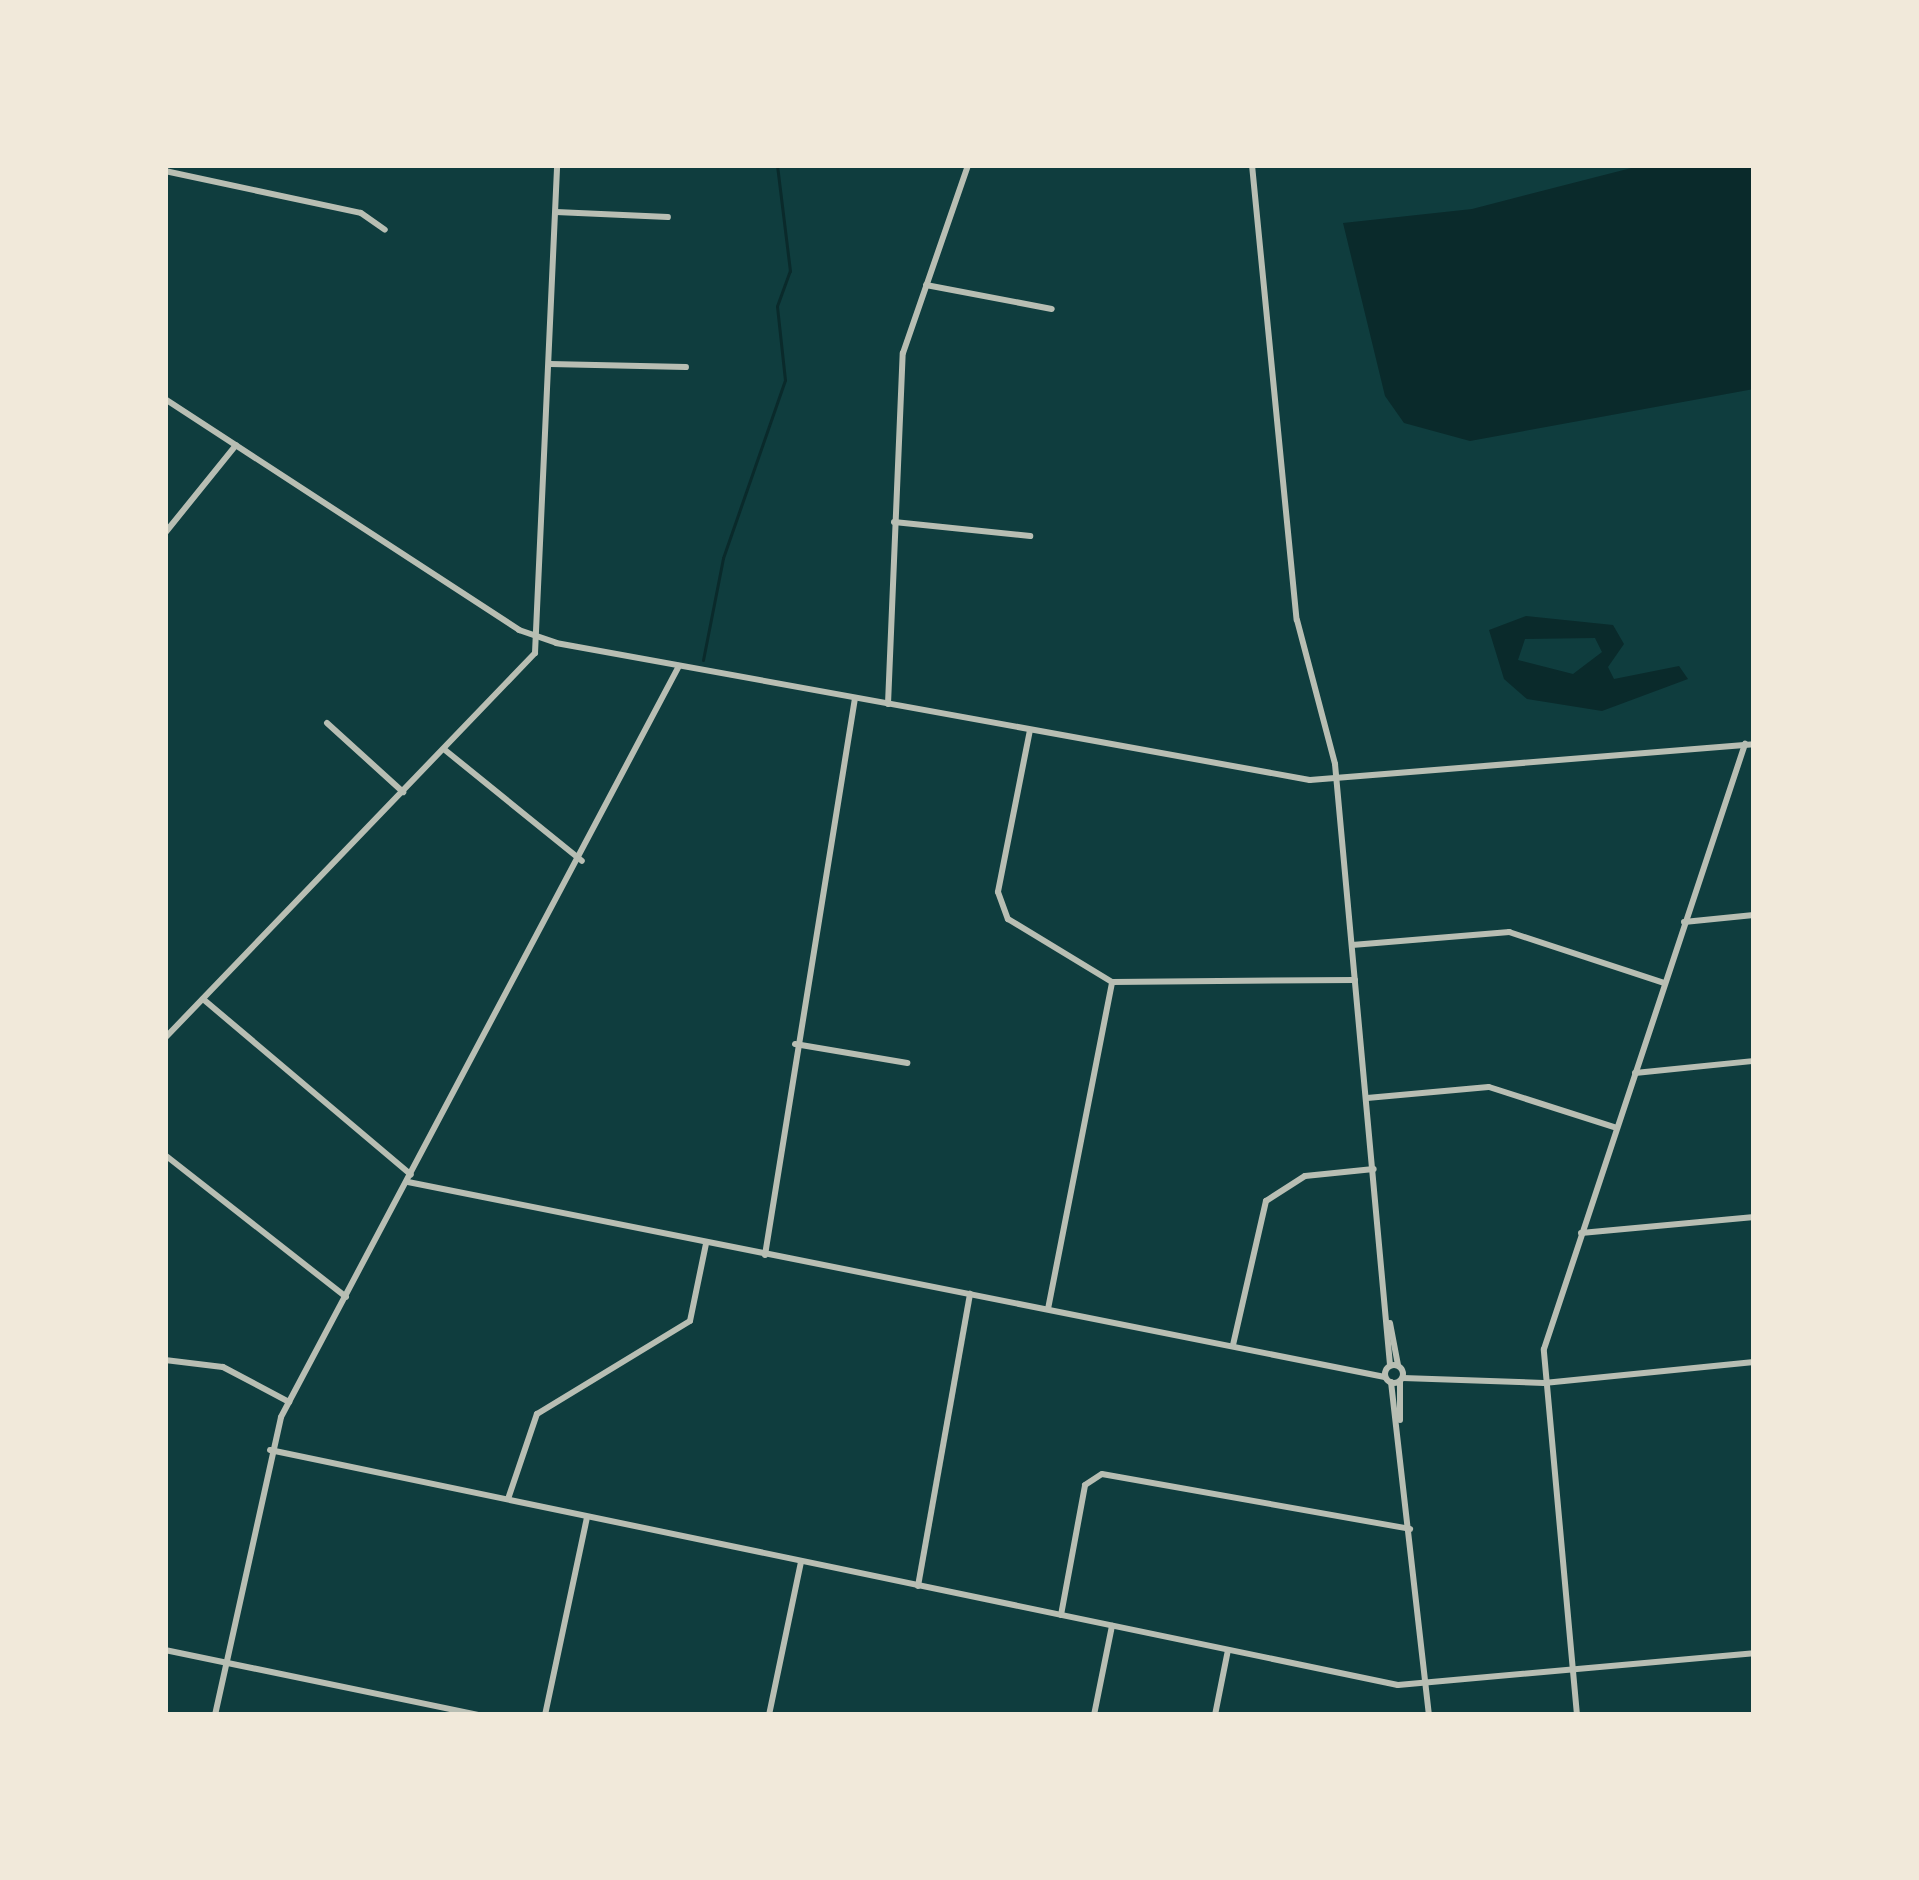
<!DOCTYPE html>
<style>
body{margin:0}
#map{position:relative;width:1919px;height:1880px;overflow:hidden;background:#0f3d3e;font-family:"Varela Round",sans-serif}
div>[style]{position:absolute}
.water>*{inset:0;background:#0a2a2b}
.stream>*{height:3px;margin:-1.5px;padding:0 1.5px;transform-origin:1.5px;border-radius:1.5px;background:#0a2a2b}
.minor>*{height:6px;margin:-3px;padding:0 3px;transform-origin:3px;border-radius:3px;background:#b8beb3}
.minor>.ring{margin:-3px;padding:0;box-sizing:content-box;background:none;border:6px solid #b8beb3;border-radius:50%}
span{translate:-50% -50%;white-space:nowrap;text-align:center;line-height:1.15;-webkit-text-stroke:12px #f1e9da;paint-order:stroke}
.frame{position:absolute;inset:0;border:168px solid #f1e9da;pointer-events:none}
</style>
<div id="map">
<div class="water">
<i style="clip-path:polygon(1643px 165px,1754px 165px,1754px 389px,1470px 441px,1404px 423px,1385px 396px,1343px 223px,1472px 209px)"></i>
<i style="clip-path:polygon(evenodd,1526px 616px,1613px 625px,1624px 644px,1608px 667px,1614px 679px,1679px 666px,1688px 679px,1602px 711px,1527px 699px,1504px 679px,1489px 630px,1526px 616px,1595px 638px,1602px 652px,1573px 674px,1518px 660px,1525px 639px,1595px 638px)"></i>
</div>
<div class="stream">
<i style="left:703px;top:660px;width:104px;rotate:-78.9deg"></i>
<i style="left:723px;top:558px;width:188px;rotate:-70.8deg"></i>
<i style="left:785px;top:380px;width:74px;rotate:-96.2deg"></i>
<i style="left:777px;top:306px;width:37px;rotate:-70deg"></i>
<i style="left:790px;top:271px;width:107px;rotate:-97deg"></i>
</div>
<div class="minor">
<i style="left:1252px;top:165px;width:457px;rotate:84.4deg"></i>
<i style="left:1297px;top:620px;width:149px;rotate:75.2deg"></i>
<i style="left:1335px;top:764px;width:604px;rotate:84.77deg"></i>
<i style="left:165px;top:171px;width:200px;rotate:12.1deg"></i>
<i style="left:361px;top:213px;width:29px;rotate:35deg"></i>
<i style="left:556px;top:212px;width:112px;rotate:2.6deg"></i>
<i style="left:926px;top:285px;width:128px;rotate:10.8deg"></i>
<i style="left:550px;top:364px;width:136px;rotate:1.3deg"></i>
<i style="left:165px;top:399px;width:423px;rotate:33.1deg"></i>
<i style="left:519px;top:630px;width:39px;rotate:19deg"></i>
<i style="left:556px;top:643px;width:766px;rotate:10.3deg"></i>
<i style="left:1310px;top:780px;width:445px;rotate:-4.6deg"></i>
<i style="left:894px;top:522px;width:137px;rotate:5.9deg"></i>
<i style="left:165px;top:533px;width:113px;rotate:-51.1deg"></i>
<i style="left:888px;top:704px;width:351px;rotate:-87.6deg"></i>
<i style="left:903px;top:353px;width:199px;rotate:-70.9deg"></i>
<i style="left:327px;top:723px;width:103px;rotate:42.2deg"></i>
<i style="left:1030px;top:730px;width:165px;rotate:101.2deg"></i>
<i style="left:998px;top:892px;width:29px;rotate:70deg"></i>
<i style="left:1008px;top:919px;width:122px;rotate:31.2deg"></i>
<i style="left:1112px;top:982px;width:243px;rotate:-0.5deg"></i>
<i style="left:445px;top:750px;width:176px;rotate:39deg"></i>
<i style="left:1684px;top:922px;width:70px;rotate:-5.7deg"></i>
<i style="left:1352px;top:945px;width:158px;rotate:-4.7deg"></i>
<i style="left:1509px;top:932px;width:163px;rotate:18.2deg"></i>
<i style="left:203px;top:999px;width:272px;rotate:40.2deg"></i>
<i style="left:165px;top:1038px;width:534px;rotate:-46.14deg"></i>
<i style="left:535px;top:653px;width:488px;rotate:-87.4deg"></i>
<i style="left:795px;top:1044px;width:114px;rotate:9.6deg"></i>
<i style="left:1635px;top:1073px;width:120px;rotate:-5.8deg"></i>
<i style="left:1367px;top:1098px;width:122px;rotate:-5.2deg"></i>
<i style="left:1489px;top:1087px;width:134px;rotate:17.8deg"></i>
<i style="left:165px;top:1155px;width:230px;rotate:38.1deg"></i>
<i style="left:408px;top:1182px;width:996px;rotate:11.29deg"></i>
<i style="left:1581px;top:1233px;width:174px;rotate:-5.3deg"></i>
<i style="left:765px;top:1255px;width:564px;rotate:-80.82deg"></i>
<i style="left:1048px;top:1309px;width:332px;rotate:-78.9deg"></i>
<i style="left:1390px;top:1323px;width:43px;rotate:79.2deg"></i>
<i style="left:1233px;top:1345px;width:148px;rotate:-77.1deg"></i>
<i style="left:1266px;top:1201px;width:46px;rotate:-32.7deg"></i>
<i style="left:1305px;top:1176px;width:69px;rotate:-5.8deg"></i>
<i style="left:165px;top:1360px;width:58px;rotate:6.9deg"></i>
<i style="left:223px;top:1367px;width:75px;rotate:27.9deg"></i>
<i class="ring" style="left:1385px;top:1365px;width:12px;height:12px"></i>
<i style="left:1403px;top:1378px;width:141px;rotate:2deg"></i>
<i style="left:1544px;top:1383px;width:211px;rotate:-5.7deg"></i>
<i style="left:1391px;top:1382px;width:335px;rotate:83.5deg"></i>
<i style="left:1400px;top:1420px;width:39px;rotate:-90deg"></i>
<i style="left:270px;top:1450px;width:1152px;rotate:11.77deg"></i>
<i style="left:1398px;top:1685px;width:357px;rotate:-5.1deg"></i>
<i style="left:508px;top:1499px;width:90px;rotate:-71.2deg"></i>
<i style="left:537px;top:1414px;width:179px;rotate:-31.3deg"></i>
<i style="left:690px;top:1321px;width:79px;rotate:-78.3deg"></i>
<i style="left:918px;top:1586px;width:297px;rotate:-79.9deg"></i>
<i style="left:1061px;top:1615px;width:132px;rotate:-79.5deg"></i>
<i style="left:1085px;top:1485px;width:20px;rotate:-33deg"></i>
<i style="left:1102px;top:1474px;width:313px;rotate:10.1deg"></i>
<i style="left:165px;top:1650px;width:321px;rotate:11.7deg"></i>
<i style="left:215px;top:1715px;width:305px;rotate:-77.5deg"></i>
<i style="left:281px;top:1417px;width:850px;rotate:-62.08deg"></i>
<i style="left:545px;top:1715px;width:202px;rotate:-78deg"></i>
<i style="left:769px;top:1715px;width:156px;rotate:-78.2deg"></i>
<i style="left:1094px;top:1715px;width:91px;rotate:-78.6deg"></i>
<i style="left:1215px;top:1715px;width:66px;rotate:-78.7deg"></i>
<i style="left:1577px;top:1715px;width:367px;rotate:-95.2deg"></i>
<i style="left:1544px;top:1349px;width:638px;rotate:-71.62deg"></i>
</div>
<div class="frame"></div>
</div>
